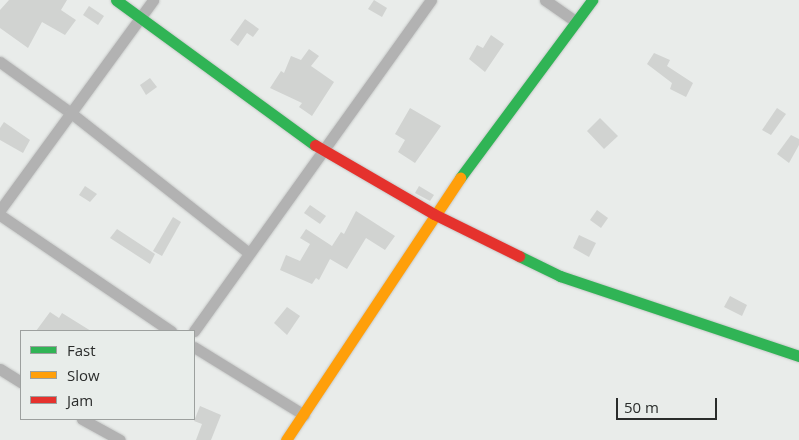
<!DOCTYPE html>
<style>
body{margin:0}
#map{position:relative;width:799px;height:440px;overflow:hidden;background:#e9ecea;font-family:"Open Sans",sans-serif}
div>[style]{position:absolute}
.building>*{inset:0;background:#d1d3d1}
.roads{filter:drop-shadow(0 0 1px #c7c9c8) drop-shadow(0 0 1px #c7c9c8)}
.street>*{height:11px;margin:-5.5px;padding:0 5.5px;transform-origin:5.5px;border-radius:5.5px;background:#b2b2b2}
.fast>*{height:11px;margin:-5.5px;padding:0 5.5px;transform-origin:5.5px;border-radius:5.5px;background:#30b455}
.slow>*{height:11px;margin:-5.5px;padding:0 5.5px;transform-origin:5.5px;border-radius:5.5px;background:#ff9f0a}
.jam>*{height:11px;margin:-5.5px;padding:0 5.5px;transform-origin:5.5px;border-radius:5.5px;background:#e5322d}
span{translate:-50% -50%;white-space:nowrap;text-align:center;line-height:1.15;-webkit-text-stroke:5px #e8edea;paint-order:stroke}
.legend{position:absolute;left:20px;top:330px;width:175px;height:90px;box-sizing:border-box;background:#e8edea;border:1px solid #9ca09e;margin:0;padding:6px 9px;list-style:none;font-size:15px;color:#2a2c2b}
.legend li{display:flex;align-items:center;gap:10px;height:25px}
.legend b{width:25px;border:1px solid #9ca09e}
.scale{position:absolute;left:616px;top:398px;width:101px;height:22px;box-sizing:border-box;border:2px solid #2a2c2b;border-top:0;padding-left:6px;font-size:15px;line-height:18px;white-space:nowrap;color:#2a2c2b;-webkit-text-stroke:4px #e8edea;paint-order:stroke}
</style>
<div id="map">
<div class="building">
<i style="clip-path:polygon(9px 0,67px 0,61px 10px,76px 20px,65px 35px,42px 22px,28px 48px,0 28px,0 10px)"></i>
<i style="clip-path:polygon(374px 0,387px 8px,382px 17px,368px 9px)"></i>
<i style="clip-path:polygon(89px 6px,104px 16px,98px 25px,83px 15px)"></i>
<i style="clip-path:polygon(245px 19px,259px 29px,253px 37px,247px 33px,238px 46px,230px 40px)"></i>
<i style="clip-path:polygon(491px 35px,504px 44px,485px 72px,469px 59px,477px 45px,483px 48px)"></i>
<i style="clip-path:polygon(309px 49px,319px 56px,311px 66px,334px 82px,312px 116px,299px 107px,302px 103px,270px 88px,281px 71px,284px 73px,291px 56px,301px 60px)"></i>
<i style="clip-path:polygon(654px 53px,670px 60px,667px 66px,693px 83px,686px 97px,670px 89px,672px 83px,647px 64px)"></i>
<i style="clip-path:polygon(150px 78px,157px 87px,146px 95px,140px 85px)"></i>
<i style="clip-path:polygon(410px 108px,441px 126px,415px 163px,398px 152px,405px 140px,395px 134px)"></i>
<i style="clip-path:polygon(777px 108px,786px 114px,771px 135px,762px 130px)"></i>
<i style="clip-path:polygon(600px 118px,618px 136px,604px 149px,587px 131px)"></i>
<i style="clip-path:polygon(4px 122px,30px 140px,23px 153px,0 140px,0 128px)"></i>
<i style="clip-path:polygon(791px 135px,799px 139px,799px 145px,789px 163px,777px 154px)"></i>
<i style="clip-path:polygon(85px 186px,97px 194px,90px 202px,79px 195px)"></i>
<i style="clip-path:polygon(419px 186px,434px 195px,430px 201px,415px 193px)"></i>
<i style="clip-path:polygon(310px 205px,326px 216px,320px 224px,304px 213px)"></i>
<i style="clip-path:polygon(597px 210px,608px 218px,601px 228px,590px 220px)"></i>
<i style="clip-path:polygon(356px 211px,395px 236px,385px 250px,366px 238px,347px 269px,330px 259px,319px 280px,316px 278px,312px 284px,280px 270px,286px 255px,300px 261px,310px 244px,300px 238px,306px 229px,332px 246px,341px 232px,344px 234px)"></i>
<i style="clip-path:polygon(173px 217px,181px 222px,162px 256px,153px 251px)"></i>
<i style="clip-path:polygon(117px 229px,155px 254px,150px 264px,110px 238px)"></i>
<i style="clip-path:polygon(579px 235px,596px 243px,589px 257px,573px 248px)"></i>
<i style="clip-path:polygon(730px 296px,747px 305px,742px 316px,724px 307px)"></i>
<i style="clip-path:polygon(287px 307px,300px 316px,287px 335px,274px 323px)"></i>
<i style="clip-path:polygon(50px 312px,59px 318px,62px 313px,91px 331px,36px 331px)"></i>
<i style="clip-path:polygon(200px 406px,221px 415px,211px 440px,196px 440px,202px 424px,194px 421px)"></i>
</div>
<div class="roads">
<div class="street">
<i style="left:545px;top:0;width:38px;rotate:35deg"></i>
<i style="left:0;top:62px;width:87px;rotate:35.7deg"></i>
<i style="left:71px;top:113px;width:226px;rotate:38.2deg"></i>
<i style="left:0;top:210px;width:260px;rotate:-53.9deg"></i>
<i style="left:0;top:215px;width:207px;rotate:34.2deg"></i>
<i style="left:194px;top:331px;width:407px;rotate:-54.4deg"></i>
<i style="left:194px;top:347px;width:129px;rotate:31.7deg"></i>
<i style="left:0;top:369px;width:25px;rotate:32deg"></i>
<i style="left:82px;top:419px;width:43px;rotate:28.9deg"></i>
</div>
<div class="fast">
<i style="left:116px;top:0;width:246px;rotate:36.1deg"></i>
<i style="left:460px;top:178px;width:222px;rotate:-53.4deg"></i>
<i style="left:519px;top:256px;width:46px;rotate:26deg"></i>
<i style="left:560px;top:276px;width:252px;rotate:18.5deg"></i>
</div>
<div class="slow">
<i style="left:286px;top:440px;width:315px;rotate:-56.4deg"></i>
</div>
<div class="jam">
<i style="left:315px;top:145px;width:138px;rotate:30.1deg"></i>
<i style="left:434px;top:214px;width:95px;rotate:26.3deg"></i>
</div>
</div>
<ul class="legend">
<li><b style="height:6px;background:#30b455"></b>Fast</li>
<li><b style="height:6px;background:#ff9f0a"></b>Slow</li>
<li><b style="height:6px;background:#e5322d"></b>Jam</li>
</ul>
<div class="scale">50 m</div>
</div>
